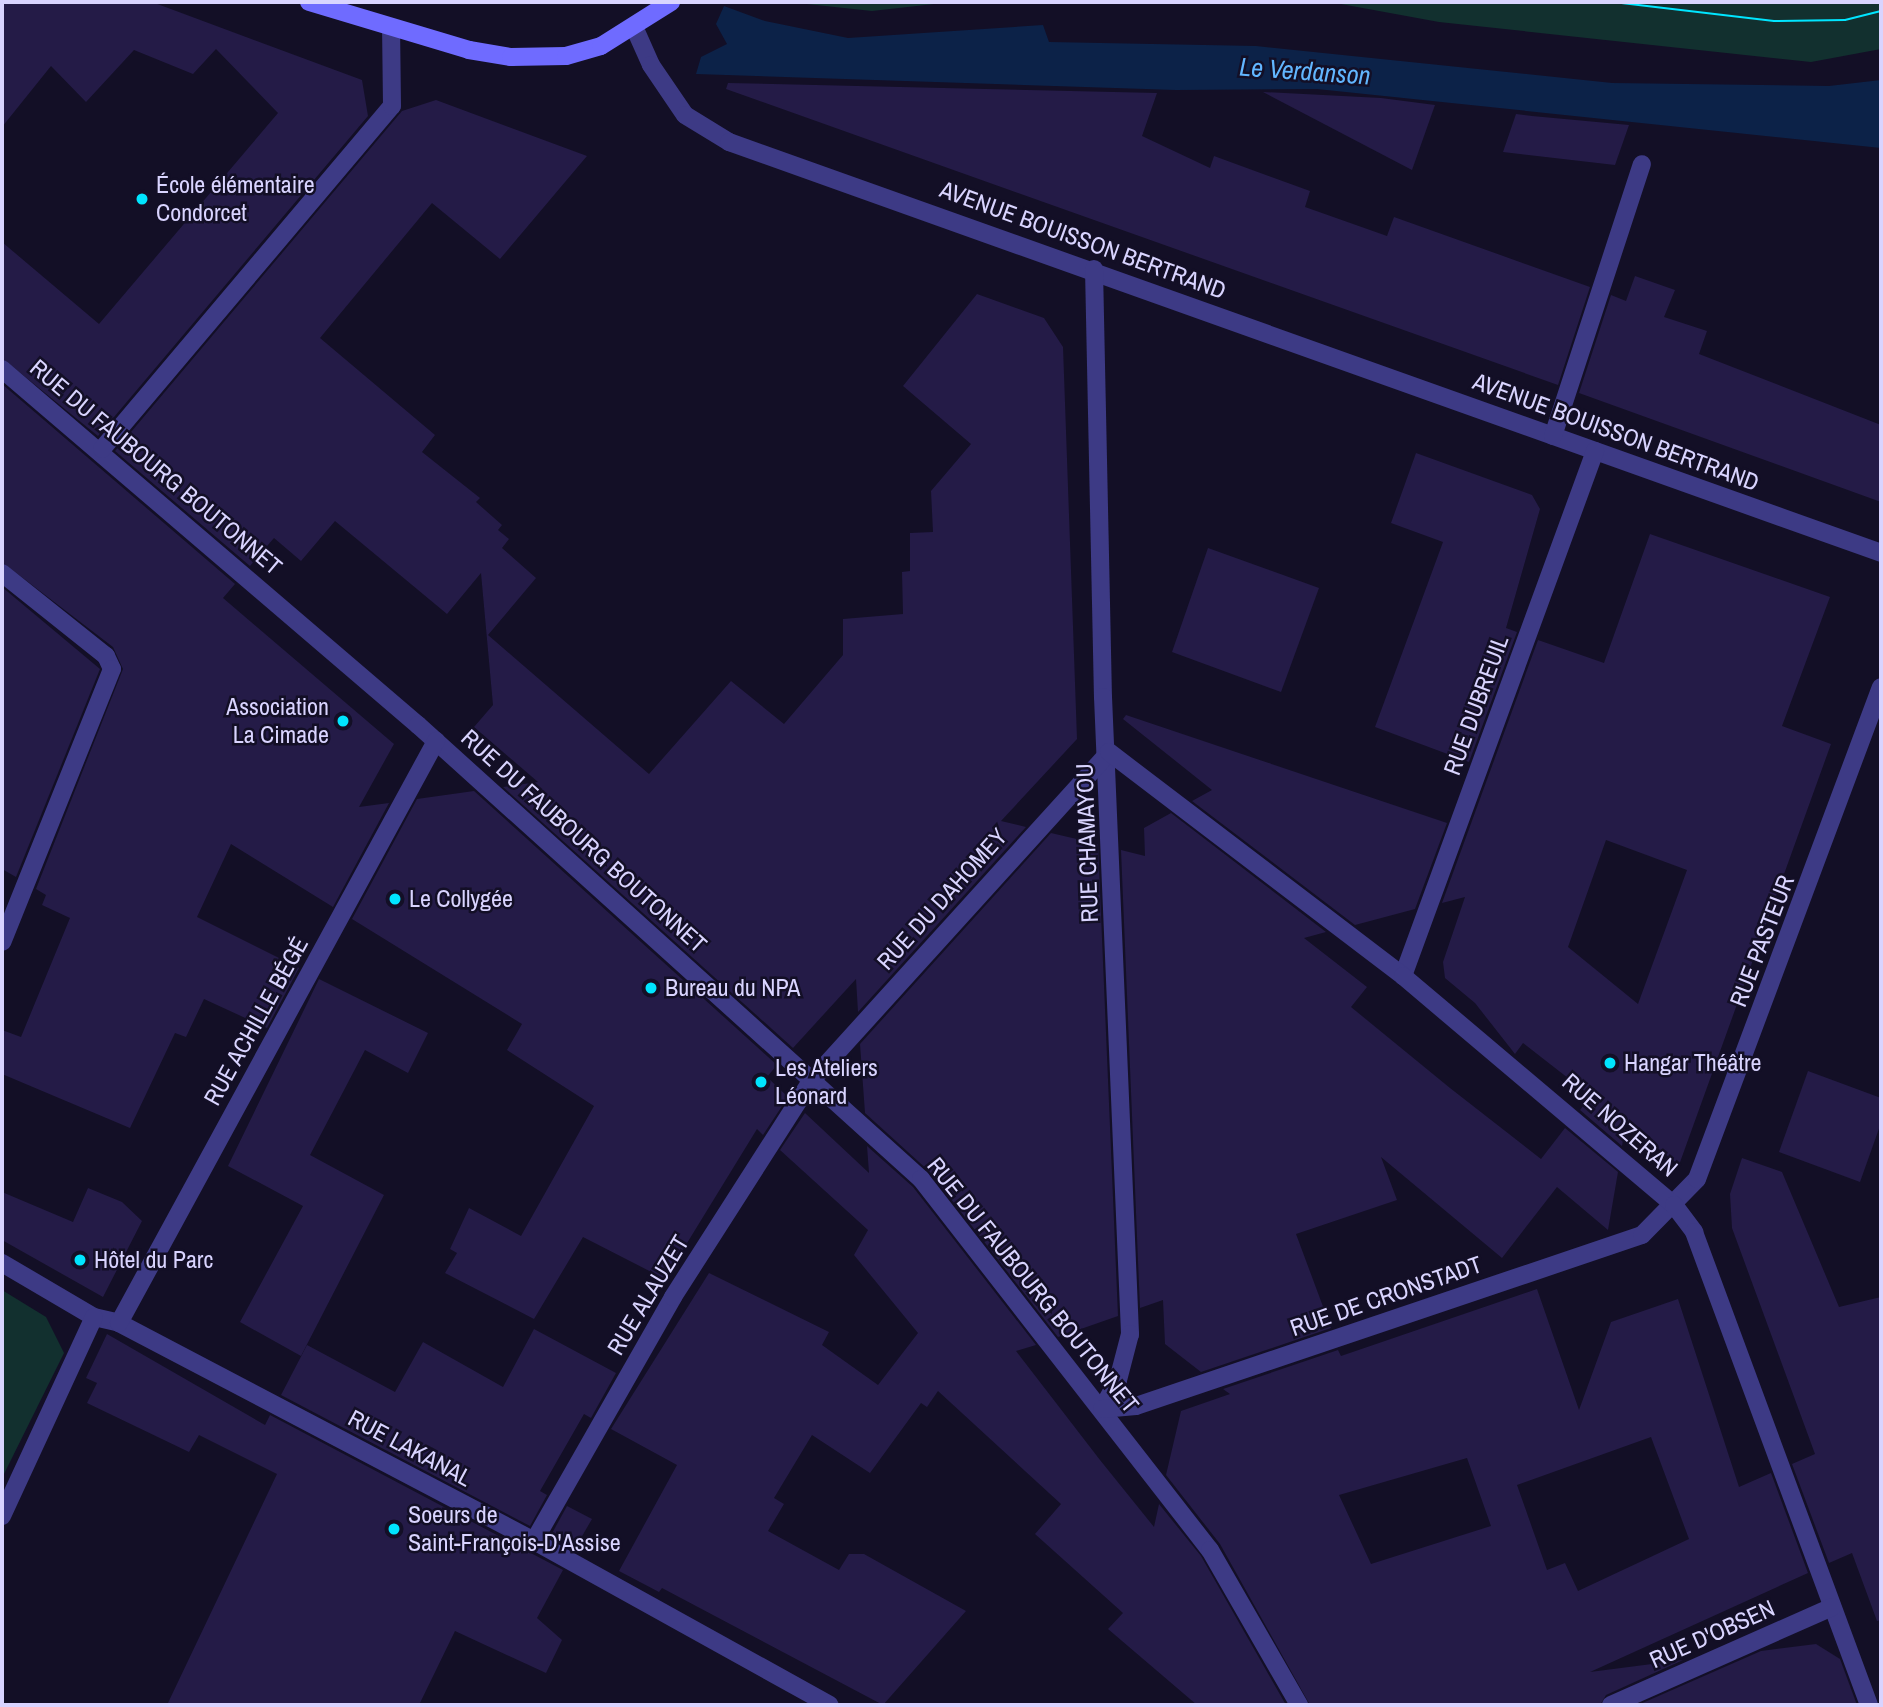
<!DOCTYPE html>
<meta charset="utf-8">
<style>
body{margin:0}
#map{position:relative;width:1883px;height:1707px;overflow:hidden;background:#130f26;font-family:"Archivo Narrow",sans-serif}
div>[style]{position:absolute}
.green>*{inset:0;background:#12302f}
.water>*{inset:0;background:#0c2248}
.building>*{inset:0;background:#241b47}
.street>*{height:18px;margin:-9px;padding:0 9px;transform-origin:9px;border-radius:9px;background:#3d3a85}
.secondary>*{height:18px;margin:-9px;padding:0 9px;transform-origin:9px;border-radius:9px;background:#6f6bff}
.tram>*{height:2px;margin:-1px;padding:0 1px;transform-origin:1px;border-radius:1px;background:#00e5ff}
.dots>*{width:19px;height:19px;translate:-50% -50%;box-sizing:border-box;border:4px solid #130f26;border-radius:50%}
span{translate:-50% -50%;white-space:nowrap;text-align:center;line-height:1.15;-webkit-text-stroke:5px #130f26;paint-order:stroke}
.poi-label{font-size:24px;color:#d9d4ff}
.left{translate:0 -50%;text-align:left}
.right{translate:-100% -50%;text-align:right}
.street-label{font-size:24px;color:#d9d4ff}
.water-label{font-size:26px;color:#62b6ff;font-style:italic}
.frame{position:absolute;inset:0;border:4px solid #d9d4ff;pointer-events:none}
</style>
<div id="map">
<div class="green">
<i style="clip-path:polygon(788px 2px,952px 2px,872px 11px)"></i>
<i style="clip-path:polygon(1330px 2px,1881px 2px,1881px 49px,1811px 62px,1439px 22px)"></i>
<i style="clip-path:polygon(2px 1290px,46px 1317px,64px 1353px,2px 1478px)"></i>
</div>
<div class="water">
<i style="clip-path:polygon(724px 6px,765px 21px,848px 38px,1043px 25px,1049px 42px,1256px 46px,1612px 83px,1829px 86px,1881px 80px,1881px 148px,1317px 89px,1176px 90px,696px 74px,701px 57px,727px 44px,716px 24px)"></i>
</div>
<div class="building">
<i style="clip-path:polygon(2px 2px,152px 2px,362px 80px,368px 116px,98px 436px,2px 358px,2px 242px,99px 324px,278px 113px,216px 49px,193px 74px,134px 50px,86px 102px,51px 66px,2px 127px)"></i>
<i style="clip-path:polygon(728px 83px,1157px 93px,1142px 136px,1210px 168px,1214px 156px,1310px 191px,1305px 207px,1387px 236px,1394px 217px,1590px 287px,1558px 385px,726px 89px)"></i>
<i style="clip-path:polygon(1263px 92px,1381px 98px,1435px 105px,1412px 170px)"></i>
<i style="clip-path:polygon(436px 100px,587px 156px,500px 259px,432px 203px,320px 338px,435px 435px,422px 452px,480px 498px,476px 502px,502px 525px,498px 530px,509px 539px,502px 548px,536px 578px,488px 635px,649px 774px,731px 681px,784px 724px,843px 655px,843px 619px,903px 614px,902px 572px,910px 571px,910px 533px,933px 532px,931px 491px,971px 444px,903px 386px,977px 294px,1044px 318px,1063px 347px,1077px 739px,1001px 821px,1026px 827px,858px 1012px,856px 979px,793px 1048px,503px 787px,538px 782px,474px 727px,493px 705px,481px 573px,447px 614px,335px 521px,301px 561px,274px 538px,250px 566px,115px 451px,402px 111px)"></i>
<i style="clip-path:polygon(1516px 114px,1532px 116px,1629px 125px,1615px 165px,1503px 152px)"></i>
<i style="clip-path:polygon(1635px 276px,1675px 290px,1664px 317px,1707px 331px,1699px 354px,1881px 425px,1881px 502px,1579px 393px,1611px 295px,1626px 301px)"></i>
<i style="clip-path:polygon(2px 384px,235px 584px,223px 598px,394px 744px,359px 807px,389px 803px,333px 907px,231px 844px,197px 917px,299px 968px,267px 1028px,204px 999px,186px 1037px,175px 1033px,130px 1128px,2px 1074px,2px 1030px,21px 1037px,70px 918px,42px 905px,46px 895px,36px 889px,123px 669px,113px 647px,2px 562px)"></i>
<i style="clip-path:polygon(1416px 453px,1532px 495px,1540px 509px,1506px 628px,1517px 632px,1469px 762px,1375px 727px,1443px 542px,1391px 523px)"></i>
<i style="clip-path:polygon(evenodd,1650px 534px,1830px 597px,1782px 726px,1831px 744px,1679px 1165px,1626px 1123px,1622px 1146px,1580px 1110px,1591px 1096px,1523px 1043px,1515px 1054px,1475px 1003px,1445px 978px,1443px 962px,1465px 897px,1442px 903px,1538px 640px,1604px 663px,1650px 534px,1606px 840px,1687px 870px,1638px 1004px,1568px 947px,1606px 840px)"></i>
<i style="clip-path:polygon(1208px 548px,1319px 588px,1281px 692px,1172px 652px)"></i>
<i style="clip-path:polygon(2px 587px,100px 669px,16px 877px,2px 869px)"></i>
<i style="clip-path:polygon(1126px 715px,1447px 823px,1415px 909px,1355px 925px,1192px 801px,1212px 790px,1123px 719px)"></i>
<i style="clip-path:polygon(474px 791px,777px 1065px,767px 1077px,788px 1097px,763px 1135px,757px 1129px,665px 1279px,583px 1237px,534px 1319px,445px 1273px,457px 1253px,450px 1249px,469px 1208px,521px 1236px,594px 1106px,507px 1050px,522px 1024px,352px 919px,417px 799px)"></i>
<i style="clip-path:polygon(1171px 813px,1326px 932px,1304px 938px,1367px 987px,1351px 1007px,1450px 1088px,1541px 1159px,1565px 1128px,1618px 1172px,1608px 1230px,1557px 1187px,1502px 1258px,1381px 1157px,1397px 1200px,1296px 1234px,1331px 1328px,1201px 1372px,1165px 1344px,1163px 1300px,1140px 1308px,1121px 850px,1145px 856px,1144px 828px)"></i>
<i style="clip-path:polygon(1051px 833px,1098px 844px,1118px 1316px,1058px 1337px,930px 1172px,865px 1113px,860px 1044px)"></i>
<i style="clip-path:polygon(319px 979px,428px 1033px,408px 1073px,365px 1050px,310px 1155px,384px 1195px,301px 1356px,240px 1322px,303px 1206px,228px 1166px)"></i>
<i style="clip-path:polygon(1808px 1071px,1881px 1098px,1881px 1123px,1860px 1182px,1779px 1152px)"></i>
<i style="clip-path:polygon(805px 1113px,869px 1173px,867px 1146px,913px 1187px,1036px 1345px,1016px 1351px,1100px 1460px,1154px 1527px,1159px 1504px,1201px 1556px,1286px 1705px,1197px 1705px,1108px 1629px,1123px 1613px,1035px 1534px,1061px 1504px,938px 1391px,927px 1407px,921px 1403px,870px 1473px,812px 1435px,774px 1498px,784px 1504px,768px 1531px,839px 1570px,849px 1554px,864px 1554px,966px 1611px,883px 1705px,662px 1588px,659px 1592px,619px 1571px,677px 1465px,611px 1429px,709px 1273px,829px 1332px,822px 1345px,878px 1385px,918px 1333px,854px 1255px,868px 1230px,780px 1150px)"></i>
<i style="clip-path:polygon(1742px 1158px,1782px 1172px,1839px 1307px,1881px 1297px,1881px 1620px,1877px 1621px,1852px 1553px,1829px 1563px,1792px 1464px,1815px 1454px,1732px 1228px,1730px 1194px)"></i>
<i style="clip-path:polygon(88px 1188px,122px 1202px,142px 1221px,103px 1297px,2px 1240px,2px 1192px,73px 1222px)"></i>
<i style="clip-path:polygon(evenodd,1537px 1289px,1579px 1410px,1611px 1322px,1678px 1299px,1739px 1487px,1771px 1473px,1808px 1573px,1590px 1672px,1683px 1660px,1606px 1695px,1600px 1705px,1310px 1705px,1220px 1544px,1166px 1475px,1181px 1411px,1230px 1394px,1223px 1389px,1338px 1350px,1341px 1356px,1537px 1289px,1651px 1437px,1689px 1539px,1578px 1591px,1565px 1563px,1547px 1570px,1517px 1485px,1651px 1437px,1537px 1289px,1467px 1458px,1491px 1526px,1371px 1564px,1339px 1495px,1467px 1458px)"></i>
<i style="clip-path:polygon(534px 1329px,616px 1373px,591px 1418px,584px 1414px,540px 1491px,547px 1495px,530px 1526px,281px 1395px,307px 1345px,395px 1392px,423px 1342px,503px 1387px)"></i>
<i style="clip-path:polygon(107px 1334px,265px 1425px,270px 1415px,563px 1570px,537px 1618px,562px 1640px,546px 1673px,455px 1631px,419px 1705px,167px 1705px,277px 1474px,199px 1435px,189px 1452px,87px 1403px,97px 1383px,86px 1378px)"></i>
<i style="clip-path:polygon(567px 1506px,592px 1519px,574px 1550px,550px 1537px)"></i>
<i style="clip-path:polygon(1816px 1644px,1840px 1659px,1857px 1705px,1638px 1705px,1761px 1651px)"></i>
</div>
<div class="street">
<i style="left:635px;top:29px;width:39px;rotate:66deg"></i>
<i style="left:651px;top:65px;width:60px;rotate:55.8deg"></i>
<i style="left:685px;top:115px;width:52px;rotate:31.5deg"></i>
<i style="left:729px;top:142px;width:1223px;rotate:19.63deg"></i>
<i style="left:1094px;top:269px;width:428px;rotate:88.8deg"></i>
<i style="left:1103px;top:697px;width:638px;rotate:87.57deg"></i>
<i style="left:1130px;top:1334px;width:48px;rotate:104.6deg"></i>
<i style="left:1118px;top:1380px;width:33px;rotate:119deg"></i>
<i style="left:2px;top:369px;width:548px;rotate:40.56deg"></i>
<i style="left:418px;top:725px;width:678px;rotate:42.07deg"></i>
<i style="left:921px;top:1179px;width:470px;rotate:52.1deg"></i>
<i style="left:1210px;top:1550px;width:179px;rotate:60.1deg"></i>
<i style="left:1553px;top:436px;width:286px;rotate:-71.9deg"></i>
<i style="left:102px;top:449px;width:449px;rotate:-49.8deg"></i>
<i style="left:392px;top:106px;width:78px;rotate:-90.7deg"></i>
<i style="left:2px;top:573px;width:133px;rotate:38.6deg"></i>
<i style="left:106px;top:656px;width:14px;rotate:65deg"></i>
<i style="left:112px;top:669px;width:294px;rotate:111.9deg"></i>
<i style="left:1403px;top:976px;width:559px;rotate:-69.91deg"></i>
<i style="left:2px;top:1263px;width:107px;rotate:30.4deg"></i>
<i style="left:94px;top:1317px;width:26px;rotate:13deg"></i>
<i style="left:119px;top:1323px;width:469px;rotate:27.7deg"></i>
<i style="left:534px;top:1541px;width:338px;rotate:29deg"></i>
<i style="left:119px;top:1323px;width:663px;rotate:-61.42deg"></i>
<i style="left:1102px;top:1409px;width:34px;rotate:-5deg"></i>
<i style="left:1136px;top:1406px;width:534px;rotate:-18.67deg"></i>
<i style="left:1642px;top:1235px;width:78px;rotate:-45.5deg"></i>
<i style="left:1697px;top:1179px;width:525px;rotate:-69.5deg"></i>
<i style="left:2px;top:1516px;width:219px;rotate:-65.2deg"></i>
<i style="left:534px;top:1541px;width:281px;rotate:-60.3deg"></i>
<i style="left:673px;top:1297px;width:258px;rotate:-57.4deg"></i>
<i style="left:812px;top:1080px;width:442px;rotate:-47.8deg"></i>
<i style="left:1109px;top:752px;width:370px;rotate:37.3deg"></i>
<i style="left:1403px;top:976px;width:355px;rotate:40.2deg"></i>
<i style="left:1674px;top:1205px;width:34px;rotate:53deg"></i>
<i style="left:1694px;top:1232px;width:504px;rotate:69.7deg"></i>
<i style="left:1611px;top:1705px;width:242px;rotate:-23.9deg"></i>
</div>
<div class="secondary">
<i style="left:309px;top:2px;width:167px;rotate:16.7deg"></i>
<i style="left:469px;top:50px;width:43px;rotate:9.5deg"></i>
<i style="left:511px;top:57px;width:55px;rotate:-1deg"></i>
<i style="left:566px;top:56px;width:36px;rotate:-16deg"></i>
<i style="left:601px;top:46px;width:83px;rotate:-32.2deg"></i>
</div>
<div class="tram">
<i style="left:1613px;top:2px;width:162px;rotate:6.7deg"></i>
<i style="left:1774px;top:21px;width:71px;rotate:-0.8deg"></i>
<i style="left:1845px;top:20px;width:37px;rotate:-14deg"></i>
</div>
<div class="dots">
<i style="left:142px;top:199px;background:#00e5ff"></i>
<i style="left:343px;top:721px;background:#00e5ff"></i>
<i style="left:395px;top:899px;background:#00e5ff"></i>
<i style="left:651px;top:988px;background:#00e5ff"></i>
<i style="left:1610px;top:1063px;background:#00e5ff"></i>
<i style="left:761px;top:1082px;background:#00e5ff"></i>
<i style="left:80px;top:1260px;background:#00e5ff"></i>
<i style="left:394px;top:1529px;background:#00e5ff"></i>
</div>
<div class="poi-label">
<span class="left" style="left:156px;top:199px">École élémentaire<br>Condorcet</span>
<span class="right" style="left:329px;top:721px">Association<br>La Cimade</span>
<span class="left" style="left:409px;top:899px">Le Collygée</span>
<span class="left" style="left:665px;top:988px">Bureau du NPA</span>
<span class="left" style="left:1624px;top:1063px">Hangar Théâtre</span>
<span class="left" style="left:775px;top:1082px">Les Ateliers<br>Léonard</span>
<span class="left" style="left:94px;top:1260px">Hôtel du Parc</span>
<span class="left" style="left:408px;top:1529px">Soeurs de<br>Saint-François-D'Assise</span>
</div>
<div class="street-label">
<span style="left:1083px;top:240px;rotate:20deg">AVENUE BOUISSON BERTRAND</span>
<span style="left:1616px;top:432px;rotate:20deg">AVENUE BOUISSON BERTRAND</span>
<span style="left:156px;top:467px;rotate:40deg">RUE DU FAUBOURG BOUTONNET</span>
<span style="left:1476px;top:705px;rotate:-70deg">RUE DUBREUIL</span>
<span style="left:584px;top:841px;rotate:42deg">RUE DU FAUBOURG BOUTONNET</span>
<span style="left:1087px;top:843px;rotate:-92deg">RUE CHAMAYOU</span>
<span style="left:942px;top:899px;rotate:-48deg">RUE DU DAHOMEY</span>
<span style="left:1762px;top:941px;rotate:-69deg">RUE PASTEUR</span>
<span style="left:256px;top:1021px;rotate:-61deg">RUE ACHILLE BÉGÉ</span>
<span style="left:1620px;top:1125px;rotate:41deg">RUE NOZERAN</span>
<span style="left:1033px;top:1285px;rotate:51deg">RUE DU FAUBOURG BOUTONNET</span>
<span style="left:648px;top:1295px;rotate:-59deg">RUE ALAUZET</span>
<span style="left:1386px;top:1296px;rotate:-19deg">RUE DE CRONSTADT</span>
<span style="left:410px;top:1448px;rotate:28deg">RUE LAKANAL</span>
<span style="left:1712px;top:1634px;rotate:-24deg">RUE D'OBSEN</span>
</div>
<div class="water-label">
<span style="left:1305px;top:71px;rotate:4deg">Le Verdanson</span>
</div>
<div class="frame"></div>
</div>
